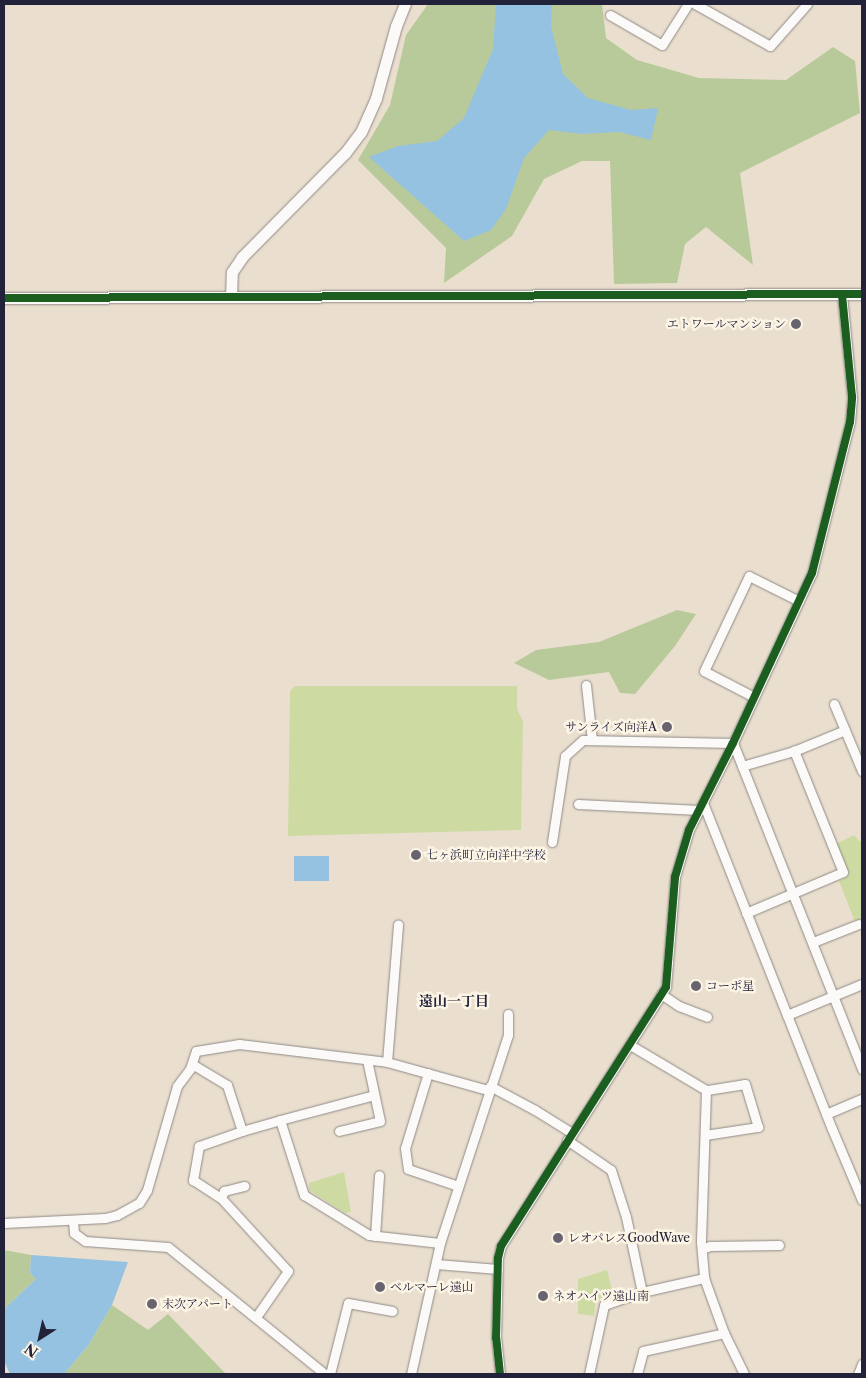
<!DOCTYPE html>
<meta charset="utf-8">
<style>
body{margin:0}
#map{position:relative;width:866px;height:1378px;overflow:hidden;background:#eadfcf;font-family:"Libre Caslon Text","Noto Serif JP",serif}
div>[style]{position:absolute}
.green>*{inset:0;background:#cddba3}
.forest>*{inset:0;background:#b8ca9a}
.water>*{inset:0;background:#95c2e0}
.roads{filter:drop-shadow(0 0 1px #8f8a86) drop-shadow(0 0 1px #8f8a86)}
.minor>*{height:9px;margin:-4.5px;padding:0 4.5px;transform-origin:4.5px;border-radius:4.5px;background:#fcfaf8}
.tertiary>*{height:11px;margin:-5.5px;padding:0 5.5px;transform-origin:5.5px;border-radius:5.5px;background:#fcfaf8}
.cycleway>*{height:8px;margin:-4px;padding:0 4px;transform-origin:4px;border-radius:4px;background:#1b5e20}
.dots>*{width:14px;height:14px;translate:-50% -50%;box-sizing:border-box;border:2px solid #fcf5e5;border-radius:50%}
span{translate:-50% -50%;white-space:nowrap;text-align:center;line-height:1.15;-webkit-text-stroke:5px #fcf5e5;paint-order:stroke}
.poi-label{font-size:12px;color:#22223b}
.right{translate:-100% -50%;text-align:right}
.left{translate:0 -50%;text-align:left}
.neighbourhood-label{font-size:14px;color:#22223b;font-weight:700}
.frame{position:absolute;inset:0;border:5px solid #22223b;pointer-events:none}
.north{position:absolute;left:15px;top:1313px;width:50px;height:50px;-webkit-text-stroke:4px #fcf5e5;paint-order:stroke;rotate:215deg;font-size:14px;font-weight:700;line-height:20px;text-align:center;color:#22223b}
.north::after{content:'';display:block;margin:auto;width:18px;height:22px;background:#22223b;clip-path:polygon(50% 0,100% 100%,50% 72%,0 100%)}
</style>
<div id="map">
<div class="green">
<i style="clip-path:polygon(295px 686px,517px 686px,517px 709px,523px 721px,521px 830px,288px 836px,290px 691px)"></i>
<i style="clip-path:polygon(854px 835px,859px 841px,862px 840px,862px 919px,855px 922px,839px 881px,845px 878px,845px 872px,834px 845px)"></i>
<i style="clip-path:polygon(344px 1172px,351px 1212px,345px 1213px,309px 1190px,309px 1183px)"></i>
<i style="clip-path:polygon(607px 1270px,613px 1295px,596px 1300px,594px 1316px,578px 1314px,578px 1279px)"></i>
</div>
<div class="forest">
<i style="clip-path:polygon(428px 4px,602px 4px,606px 38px,637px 60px,699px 78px,786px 80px,833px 47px,855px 61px,860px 113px,740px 173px,753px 265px,706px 227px,685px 244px,677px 283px,614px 284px,610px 161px,582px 161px,544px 179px,512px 236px,444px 283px,446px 248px,358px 160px,390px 105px,406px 35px)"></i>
<i style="clip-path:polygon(677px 610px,696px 614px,675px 646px,635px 694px,620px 693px,609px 672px,549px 680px,514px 663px,536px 650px,599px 642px)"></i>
<i style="clip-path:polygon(4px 1250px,31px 1255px,30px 1273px,36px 1279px,4px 1309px)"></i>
<i style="clip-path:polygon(112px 1305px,148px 1330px,168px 1314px,226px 1374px,64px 1374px,88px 1346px)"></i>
</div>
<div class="water">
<i style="clip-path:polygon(496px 4px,552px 4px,551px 26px,563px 74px,588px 98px,631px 110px,658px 108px,651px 140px,619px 132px,582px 134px,549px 130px,524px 158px,506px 209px,491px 230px,464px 241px,369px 157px,398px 146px,437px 141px,464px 118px,493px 49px)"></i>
<i style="clip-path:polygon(294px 856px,329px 856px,329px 881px,294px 881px)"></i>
<i style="clip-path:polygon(31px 1255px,128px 1262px,112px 1305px,88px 1346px,64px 1374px,10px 1374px,4px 1361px,4px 1309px,36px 1279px,30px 1273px)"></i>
</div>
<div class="roads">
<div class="minor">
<i style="left:695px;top:4px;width:86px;rotate:29.2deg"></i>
<i style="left:770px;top:46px;width:56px;rotate:-48.6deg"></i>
<i style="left:610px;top:15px;width:60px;rotate:30deg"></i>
<i style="left:662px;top:45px;width:49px;rotate:-57.6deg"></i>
<i style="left:586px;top:685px;width:55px;rotate:83.8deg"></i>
<i style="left:754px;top:697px;width:56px;rotate:-152.5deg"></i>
<i style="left:704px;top:671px;width:105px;rotate:-64.7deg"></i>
<i style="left:749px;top:576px;width:56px;rotate:26.6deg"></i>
<i style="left:834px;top:704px;width:73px;rotate:67.3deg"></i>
<i style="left:742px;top:766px;width:54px;rotate:-16.1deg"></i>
<i style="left:703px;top:803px;width:228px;rotate:68.4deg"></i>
<i style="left:578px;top:804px;width:121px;rotate:2.8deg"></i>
<i style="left:552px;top:842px;width:87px;rotate:-81.4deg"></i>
<i style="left:565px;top:756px;width:24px;rotate:-42deg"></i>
<i style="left:583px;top:740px;width:150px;rotate:1.1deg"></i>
<i style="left:733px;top:743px;width:351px;rotate:68.4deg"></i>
<i style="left:746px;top:913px;width:105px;rotate:-22.9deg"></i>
<i style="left:843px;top:872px;width:131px;rotate:-112deg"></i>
<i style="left:794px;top:751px;width:55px;rotate:-22.4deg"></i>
<i style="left:813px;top:942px;width:49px;rotate:-21.4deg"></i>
<i style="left:862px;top:984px;width:81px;rotate:157.5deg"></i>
<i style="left:787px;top:1015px;width:123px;rotate:68.5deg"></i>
<i style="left:832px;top:1129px;width:77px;rotate:67.1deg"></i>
<i style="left:661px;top:994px;width:22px;rotate:34deg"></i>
<i style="left:679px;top:1006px;width:30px;rotate:21deg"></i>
<i style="left:630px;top:1045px;width:88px;rotate:30.6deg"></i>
<i style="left:706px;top:1090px;width:152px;rotate:91.9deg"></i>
<i style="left:701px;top:1242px;width:36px;rotate:85deg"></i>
<i style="left:704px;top:1278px;width:59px;rotate:70deg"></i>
<i style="left:724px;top:1333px;width:46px;rotate:64deg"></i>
<i style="left:387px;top:1062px;width:138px;rotate:-85.4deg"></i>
<i style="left:192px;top:1064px;width:41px;rotate:31deg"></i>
<i style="left:227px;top:1085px;width:48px;rotate:71.9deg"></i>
<i style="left:242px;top:1131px;width:40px;rotate:-16deg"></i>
<i style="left:280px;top:1120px;width:79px;rotate:72.3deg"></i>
<i style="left:304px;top:1195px;width:76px;rotate:31.6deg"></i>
<i style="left:369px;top:1235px;width:71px;rotate:6.4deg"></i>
<i style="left:428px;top:1073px;width:78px;rotate:107deg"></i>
<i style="left:405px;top:1148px;width:21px;rotate:82deg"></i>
<i style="left:408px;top:1169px;width:53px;rotate:18.8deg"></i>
<i style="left:490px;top:1086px;width:51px;rotate:28.1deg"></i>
<i style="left:535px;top:1110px;width:44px;rotate:31.9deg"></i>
<i style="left:826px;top:1114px;width:39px;rotate:-23deg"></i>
<i style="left:280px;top:1120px;width:97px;rotate:-14.9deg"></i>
<i style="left:242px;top:1131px;width:46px;rotate:160.8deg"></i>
<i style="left:199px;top:1146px;width:35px;rotate:100deg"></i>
<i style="left:193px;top:1180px;width:33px;rotate:33deg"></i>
<i style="left:221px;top:1198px;width:99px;rotate:47.5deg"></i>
<i style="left:288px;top:1271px;width:56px;rotate:124.8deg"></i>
<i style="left:339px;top:1131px;width:42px;rotate:-13.7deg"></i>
<i style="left:380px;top:1121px;width:62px;rotate:-102deg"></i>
<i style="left:705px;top:1135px;width:54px;rotate:-8.6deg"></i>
<i style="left:758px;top:1127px;width:45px;rotate:-106.8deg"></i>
<i style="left:745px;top:1084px;width:39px;rotate:171deg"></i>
<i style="left:567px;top:1140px;width:53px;rotate:34.3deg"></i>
<i style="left:611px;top:1170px;width:49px;rotate:72.3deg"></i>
<i style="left:626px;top:1217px;width:77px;rotate:78deg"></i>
<i style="left:642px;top:1292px;width:64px;rotate:-12.7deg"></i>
<i style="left:221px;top:1198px;width:8px;rotate:-67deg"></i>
<i style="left:224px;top:1191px;width:21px;rotate:-14deg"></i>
<i style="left:73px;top:1220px;width:13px;rotate:86deg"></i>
<i style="left:74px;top:1233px;width:14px;rotate:36deg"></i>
<i style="left:85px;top:1241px;width:83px;rotate:4.1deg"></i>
<i style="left:168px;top:1247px;width:202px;rotate:39deg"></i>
<i style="left:4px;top:1223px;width:101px;rotate:-2.8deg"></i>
<i style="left:105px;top:1218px;width:12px;rotate:-14deg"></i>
<i style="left:117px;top:1215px;width:25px;rotate:-29deg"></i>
<i style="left:139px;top:1203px;width:15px;rotate:-58deg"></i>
<i style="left:147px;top:1190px;width:108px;rotate:-73.9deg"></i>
<i style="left:177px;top:1086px;width:21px;rotate:-53deg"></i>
<i style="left:190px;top:1069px;width:19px;rotate:-72deg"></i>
<i style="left:196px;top:1051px;width:44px;rotate:-9.2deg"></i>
<i style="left:239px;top:1044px;width:149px;rotate:6.9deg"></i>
<i style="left:387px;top:1062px;width:105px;rotate:15.5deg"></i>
<i style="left:375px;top:1236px;width:61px;rotate:-86.2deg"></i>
<i style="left:702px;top:1249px;width:9px;rotate:-21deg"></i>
<i style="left:710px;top:1246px;width:69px;rotate:-0.8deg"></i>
<i style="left:436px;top:1264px;width:62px;rotate:4.6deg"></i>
<i style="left:330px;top:1374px;width:73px;rotate:-75.8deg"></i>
<i style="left:348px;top:1303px;width:45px;rotate:10.3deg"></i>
<i style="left:411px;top:1374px;width:134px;rotate:-77.5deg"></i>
<i style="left:440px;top:1243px;width:219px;rotate:-71.9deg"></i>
<i style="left:508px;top:1035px;width:21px;rotate:-90deg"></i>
<i style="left:500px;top:1374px;width:36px;rotate:-96deg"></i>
<i style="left:496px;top:1338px;width:80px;rotate:-88.6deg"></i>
<i style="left:498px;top:1258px;width:12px;rotate:-76deg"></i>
<i style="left:501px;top:1246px;width:307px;rotate:-57.5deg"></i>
<i style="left:666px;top:987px;width:110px;rotate:-85.3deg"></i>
<i style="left:675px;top:877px;width:49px;rotate:-73.4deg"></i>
<i style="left:689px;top:830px;width:97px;rotate:-63.2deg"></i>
<i style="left:733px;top:743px;width:187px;rotate:-65.1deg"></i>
<i style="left:812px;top:573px;width:156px;rotate:-75.9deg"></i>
<i style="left:850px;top:422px;width:25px;rotate:-85deg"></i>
<i style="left:852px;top:397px;width:102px;rotate:-95.6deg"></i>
<i style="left:589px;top:1374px;width:71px;rotate:-77.7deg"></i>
<i style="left:604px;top:1305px;width:40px;rotate:-18.9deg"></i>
<i style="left:637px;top:1374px;width:24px;rotate:-75deg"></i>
<i style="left:643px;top:1351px;width:83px;rotate:-12.5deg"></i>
<i style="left:858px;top:1374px;width:11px;rotate:-68deg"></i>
</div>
<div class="tertiary">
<i style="left:231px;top:297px;width:25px;rotate:-88deg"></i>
<i style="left:232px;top:272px;width:18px;rotate:-56deg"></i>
<i style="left:242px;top:257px;width:146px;rotate:-45.3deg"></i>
<i style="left:345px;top:153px;width:26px;rotate:-53deg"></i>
<i style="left:361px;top:132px;width:37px;rotate:-66deg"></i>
<i style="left:376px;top:98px;width:75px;rotate:-74.5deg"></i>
<i style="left:396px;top:26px;width:24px;rotate:-68deg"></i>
<i style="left:4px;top:298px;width:858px;rotate:-0.27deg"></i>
</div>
</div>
<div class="cycleway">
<i style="left:4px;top:298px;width:858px;rotate:-0.27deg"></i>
<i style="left:500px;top:1374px;width:36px;rotate:-96deg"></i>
<i style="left:496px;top:1338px;width:80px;rotate:-88.6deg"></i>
<i style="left:498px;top:1258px;width:12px;rotate:-76deg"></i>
<i style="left:501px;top:1246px;width:307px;rotate:-57.5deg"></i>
<i style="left:666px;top:987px;width:110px;rotate:-85.3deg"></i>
<i style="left:675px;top:877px;width:49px;rotate:-73.4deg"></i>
<i style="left:689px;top:830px;width:97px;rotate:-63.2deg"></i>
<i style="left:733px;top:743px;width:187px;rotate:-65.1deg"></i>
<i style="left:812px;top:573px;width:156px;rotate:-75.9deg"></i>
<i style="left:850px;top:422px;width:25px;rotate:-85deg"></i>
<i style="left:852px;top:397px;width:102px;rotate:-95.6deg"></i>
</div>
<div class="dots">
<i style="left:796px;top:324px;background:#68646f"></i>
<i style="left:667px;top:727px;background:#68646f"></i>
<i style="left:416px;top:855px;background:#68646f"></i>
<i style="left:696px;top:986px;background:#68646f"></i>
<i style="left:558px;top:1238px;background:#68646f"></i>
<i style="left:380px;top:1287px;background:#68646f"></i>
<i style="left:543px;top:1296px;background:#68646f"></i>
<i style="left:152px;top:1304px;background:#68646f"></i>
</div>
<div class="poi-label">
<span class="right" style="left:786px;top:324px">エトワールマンション</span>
<span class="right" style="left:657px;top:727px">サンライズ向洋A</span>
<span class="left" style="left:426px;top:855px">七ヶ浜町立向洋中学校</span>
<span class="left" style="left:706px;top:986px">コーポ星</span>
<span class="left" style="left:568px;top:1238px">レオパレスGoodWave</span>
<span class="left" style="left:390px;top:1287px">ベルマーレ遠山</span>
<span class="left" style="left:553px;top:1296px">ネオハイツ遠山南</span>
<span class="left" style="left:162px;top:1304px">末次アパート</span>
</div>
<div class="neighbourhood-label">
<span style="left:454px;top:1001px">遠山一丁目</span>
</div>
<div class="frame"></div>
<div class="north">N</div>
</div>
